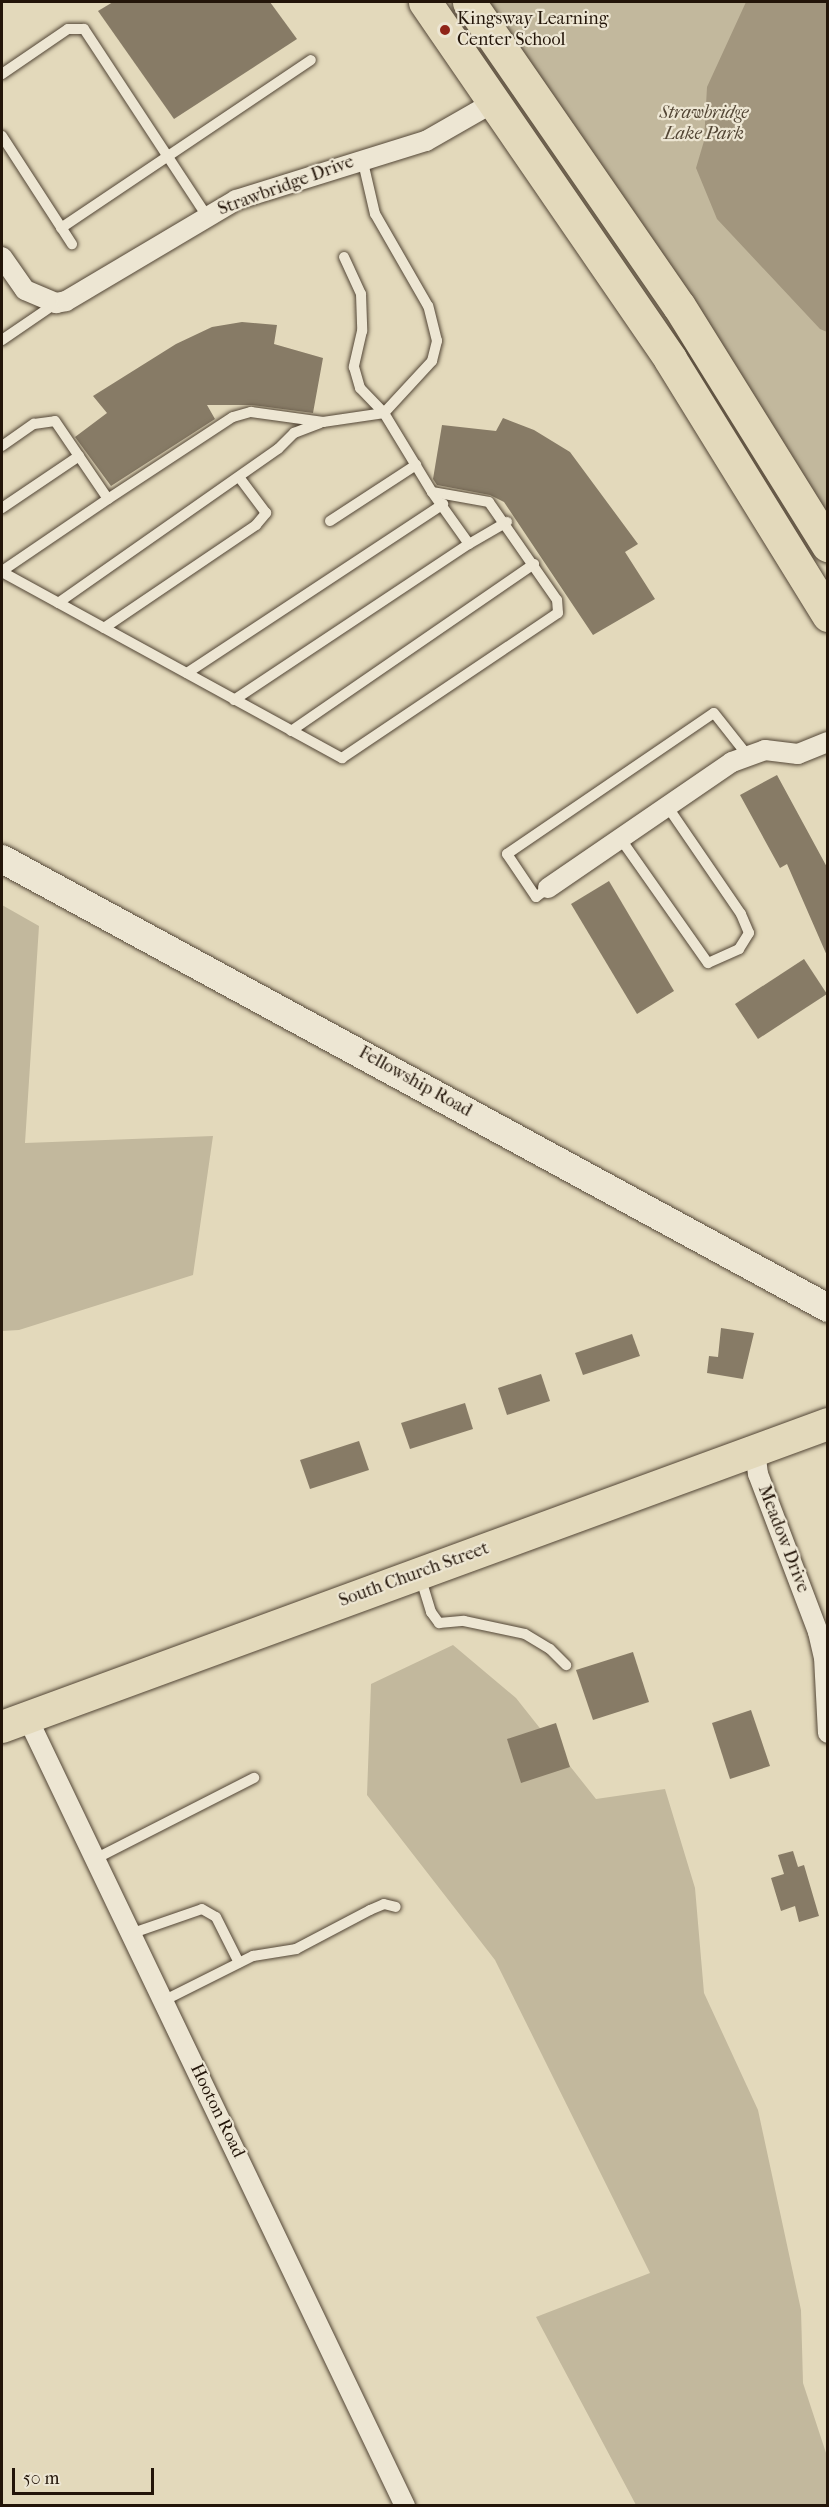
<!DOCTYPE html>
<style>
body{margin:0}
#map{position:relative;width:829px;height:2507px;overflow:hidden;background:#e3d9bb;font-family:"IM FELL French Canon",serif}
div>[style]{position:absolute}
.green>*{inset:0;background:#c2b89d}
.water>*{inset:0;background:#a2967e}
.building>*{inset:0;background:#877b66}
.roads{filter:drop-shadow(0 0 2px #534636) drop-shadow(0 0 2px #534636)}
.lane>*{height:10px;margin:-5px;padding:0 5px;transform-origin:5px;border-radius:5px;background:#ede6d3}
.street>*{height:20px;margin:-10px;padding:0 10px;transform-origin:10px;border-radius:10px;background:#ede6d3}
.secondary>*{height:28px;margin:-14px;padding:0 14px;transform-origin:14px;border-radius:14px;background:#ede6d3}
.primary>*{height:32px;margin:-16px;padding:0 16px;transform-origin:16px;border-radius:16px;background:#e3d9bb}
.highway>*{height:33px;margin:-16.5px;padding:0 16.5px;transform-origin:16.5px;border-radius:16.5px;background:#e3d9bb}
.dots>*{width:16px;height:16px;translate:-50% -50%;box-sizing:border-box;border:3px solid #ede6d3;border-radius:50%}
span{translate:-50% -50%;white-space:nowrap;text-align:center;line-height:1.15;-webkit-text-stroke:4.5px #ede6d3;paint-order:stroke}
.poi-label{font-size:18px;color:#231509}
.left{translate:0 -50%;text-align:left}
.park-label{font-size:18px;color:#534635;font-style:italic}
.street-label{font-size:18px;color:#231509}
.frame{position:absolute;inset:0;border:3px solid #231509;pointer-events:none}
.scale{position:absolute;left:12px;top:2468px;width:142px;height:27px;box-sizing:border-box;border:3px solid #231509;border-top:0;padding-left:8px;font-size:18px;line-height:21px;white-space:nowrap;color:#231509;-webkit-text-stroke:4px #ede6d3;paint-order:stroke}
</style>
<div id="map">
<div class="green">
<i style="clip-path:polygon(469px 2px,827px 2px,827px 545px)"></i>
<i style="clip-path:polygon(2px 905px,39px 926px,25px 1143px,213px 1136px,193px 1275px,19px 1330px,2px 1331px)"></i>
<i style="clip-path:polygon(453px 1645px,516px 1698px,596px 1799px,665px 1789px,695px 1888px,704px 1993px,758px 2110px,801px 2310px,803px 2383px,827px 2456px,827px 2505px,636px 2505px,536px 2317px,650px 2273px,495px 1960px,367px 1795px,371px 1684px)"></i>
</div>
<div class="water">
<i style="clip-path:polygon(746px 2px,827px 2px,827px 332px,820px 329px,717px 219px,696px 168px,704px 141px,707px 87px)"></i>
</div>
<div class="building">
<i style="clip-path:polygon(113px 2px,270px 2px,297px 39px,174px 119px,98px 11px)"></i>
<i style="clip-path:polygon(242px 322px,277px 325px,274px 344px,323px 358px,313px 413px,252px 405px,207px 405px,215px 419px,111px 486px,75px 437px,107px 413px,93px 396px,176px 344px,212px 327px)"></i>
<i style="clip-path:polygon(503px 418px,534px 430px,570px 452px,638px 544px,625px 552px,655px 599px,593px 635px,504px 502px,490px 495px,437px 485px,433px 479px,442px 425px,496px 431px)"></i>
<i style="clip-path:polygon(777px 775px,828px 869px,828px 958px,787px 864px,780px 868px,740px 795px)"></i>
<i style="clip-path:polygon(609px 881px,674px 991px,637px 1014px,571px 904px)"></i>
<i style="clip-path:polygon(804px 959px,827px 994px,758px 1039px,735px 1004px)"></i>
<i style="clip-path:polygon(721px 1328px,754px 1333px,743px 1379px,707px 1373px,709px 1356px,718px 1357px)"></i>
<i style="clip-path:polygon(632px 1334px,640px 1356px,583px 1375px,575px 1353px)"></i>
<i style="clip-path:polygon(541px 1374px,550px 1401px,507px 1415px,498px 1388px)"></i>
<i style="clip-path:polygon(465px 1403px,473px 1429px,410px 1449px,401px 1423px)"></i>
<i style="clip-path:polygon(359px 1441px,369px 1470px,310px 1489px,300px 1460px)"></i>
<i style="clip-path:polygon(633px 1652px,649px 1702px,593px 1720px,576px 1670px)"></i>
<i style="clip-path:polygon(751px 1710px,770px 1766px,730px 1779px,712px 1723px)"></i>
<i style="clip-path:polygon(556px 1723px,570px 1767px,521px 1783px,507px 1739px)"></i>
<i style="clip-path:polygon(793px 1851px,798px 1867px,804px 1865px,819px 1916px,799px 1922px,795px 1906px,781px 1911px,771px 1878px,784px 1874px,778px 1855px)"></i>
</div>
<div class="roads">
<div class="lane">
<i style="left:2px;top:74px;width:80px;rotate:-34.3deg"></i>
<i style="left:68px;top:29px;width:16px"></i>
<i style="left:84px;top:29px;width:222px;rotate:56.7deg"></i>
<i style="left:2px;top:136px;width:129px;rotate:57.1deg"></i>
<i style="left:61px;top:228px;width:301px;rotate:-33.9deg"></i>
<i style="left:344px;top:257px;width:41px;rotate:65.3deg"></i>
<i style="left:361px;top:294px;width:37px;rotate:88deg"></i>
<i style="left:362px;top:331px;width:37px;rotate:103deg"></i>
<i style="left:354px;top:367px;width:22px;rotate:74deg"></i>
<i style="left:360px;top:388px;width:35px;rotate:46deg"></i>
<i style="left:2px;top:340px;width:65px;rotate:-34.4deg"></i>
<i style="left:2px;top:446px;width:39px;rotate:-35deg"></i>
<i style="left:34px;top:424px;width:21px;rotate:-8deg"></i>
<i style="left:55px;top:421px;width:94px;rotate:55.8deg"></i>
<i style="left:108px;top:499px;width:149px;rotate:-33.3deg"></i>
<i style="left:233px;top:417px;width:19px;rotate:-16deg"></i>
<i style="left:251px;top:412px;width:73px;rotate:7.9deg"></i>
<i style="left:323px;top:422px;width:62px;rotate:-8.4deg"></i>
<i style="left:2px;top:508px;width:93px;rotate:-34deg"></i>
<i style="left:330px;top:521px;width:103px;rotate:-33.1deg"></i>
<i style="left:469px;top:544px;width:44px;rotate:-30.1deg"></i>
<i style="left:2px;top:571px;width:128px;rotate:-34.2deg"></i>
<i style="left:2px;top:572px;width:388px;rotate:28.7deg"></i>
<i style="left:342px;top:758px;width:260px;rotate:-33.9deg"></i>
<i style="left:558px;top:613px;width:13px;rotate:-94deg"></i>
<i style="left:557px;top:600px;width:119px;rotate:-124.8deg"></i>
<i style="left:489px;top:502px;width:58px;rotate:-170deg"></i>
<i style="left:432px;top:492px;width:92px;rotate:-121.3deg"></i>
<i style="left:384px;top:413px;width:71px;rotate:-47.3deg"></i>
<i style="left:432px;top:361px;width:21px;rotate:-76deg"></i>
<i style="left:437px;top:341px;width:36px;rotate:-104deg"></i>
<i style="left:428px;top:306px;width:106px;rotate:-119.9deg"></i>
<i style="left:375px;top:214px;width:57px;rotate:-103.1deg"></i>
<i style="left:58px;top:603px;width:269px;rotate:-35deg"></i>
<i style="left:278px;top:449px;width:23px;rotate:-45deg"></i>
<i style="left:294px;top:433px;width:28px;rotate:-21deg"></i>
<i style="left:104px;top:628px;width:184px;rotate:-34.1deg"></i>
<i style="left:256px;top:525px;width:16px;rotate:-50deg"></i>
<i style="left:266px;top:513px;width:45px;rotate:-126.9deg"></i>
<i style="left:187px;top:673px;width:307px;rotate:-33.4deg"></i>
<i style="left:234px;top:700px;width:282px;rotate:-33.6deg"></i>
<i style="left:469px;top:544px;width:64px;rotate:-125.4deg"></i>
<i style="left:291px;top:731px;width:295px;rotate:-34.5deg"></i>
<i style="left:620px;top:838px;width:153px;rotate:54.9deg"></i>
<i style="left:708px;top:963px;width:34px;rotate:-24deg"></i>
<i style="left:739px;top:949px;width:19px;rotate:-58deg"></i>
<i style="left:749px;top:933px;width:21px;rotate:-113deg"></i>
<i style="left:741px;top:914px;width:131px;rotate:-124.4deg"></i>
<i style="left:548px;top:888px;width:15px;rotate:143deg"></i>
<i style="left:536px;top:897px;width:52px;rotate:-124deg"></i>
<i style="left:507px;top:854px;width:250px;rotate:-34.3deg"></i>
<i style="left:714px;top:713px;width:55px;rotate:51.7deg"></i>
<i style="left:420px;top:1576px;width:38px;rotate:73deg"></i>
<i style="left:431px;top:1612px;width:14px;rotate:54deg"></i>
<i style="left:439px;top:1623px;width:25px;rotate:-5deg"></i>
<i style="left:464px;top:1621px;width:62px;rotate:12deg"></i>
<i style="left:525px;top:1634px;width:29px;rotate:31deg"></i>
<i style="left:550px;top:1649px;width:23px;rotate:45deg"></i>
<i style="left:93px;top:1860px;width:181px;rotate:-27deg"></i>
<i style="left:130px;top:1934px;width:76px;rotate:-19.1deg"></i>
<i style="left:202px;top:1909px;width:16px;rotate:30deg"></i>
<i style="left:216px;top:1917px;width:51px;rotate:63.4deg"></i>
<i style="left:163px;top:2001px;width:101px;rotate:-26.6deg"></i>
<i style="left:253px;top:1956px;width:44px;rotate:-9.2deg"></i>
<i style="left:296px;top:1949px;width:84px;rotate:-27.8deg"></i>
<i style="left:370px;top:1910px;width:15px;rotate:-23deg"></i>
<i style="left:384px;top:1904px;width:12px;rotate:14deg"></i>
</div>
<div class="street">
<i style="left:2px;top:257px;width:40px;rotate:55.1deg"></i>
<i style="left:25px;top:290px;width:34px;rotate:23deg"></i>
<i style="left:56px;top:303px;width:10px;rotate:-11deg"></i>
<i style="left:66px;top:301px;width:198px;rotate:-30.7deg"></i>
<i style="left:236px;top:200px;width:199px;rotate:-17.3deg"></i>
<i style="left:426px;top:141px;width:78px;rotate:-29.8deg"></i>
<i style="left:548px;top:888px;width:223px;rotate:-34.4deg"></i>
<i style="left:732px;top:762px;width:35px;rotate:-20deg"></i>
<i style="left:765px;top:750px;width:33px;rotate:7deg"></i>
<i style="left:798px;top:754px;width:32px;rotate:-22deg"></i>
<i style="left:755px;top:1450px;width:24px;rotate:83deg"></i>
<i style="left:758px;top:1474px;width:169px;rotate:69.2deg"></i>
<i style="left:818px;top:1632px;width:26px;rotate:77deg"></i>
<i style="left:824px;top:1657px;width:76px;rotate:87deg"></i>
<i style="left:27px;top:1717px;width:875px;rotate:64.4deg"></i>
</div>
<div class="secondary">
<i style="left:2px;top:859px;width:940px;rotate:28.53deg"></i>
</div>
<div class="primary">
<i style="left:2px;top:1727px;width:880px;rotate:-20.14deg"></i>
</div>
<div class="highway">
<i style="left:425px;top:2px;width:433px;rotate:55.5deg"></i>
<i style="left:670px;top:359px;width:301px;rotate:58.3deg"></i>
<i style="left:469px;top:2px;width:369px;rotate:55.4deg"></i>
<i style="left:679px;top:306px;width:282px;rotate:58.1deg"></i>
</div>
</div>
<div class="dots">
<i style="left:445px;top:30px;background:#8f2418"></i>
</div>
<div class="poi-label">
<span class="left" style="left:457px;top:30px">Kingsway Learning<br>Center School</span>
</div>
<div class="park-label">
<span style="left:704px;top:124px">Strawbridge<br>Lake Park</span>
</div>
<div class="street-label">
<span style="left:286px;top:186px;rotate:-20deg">Strawbridge Drive</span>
<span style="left:415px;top:1082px;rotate:29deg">Fellowship Road</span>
<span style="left:783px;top:1539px;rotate:69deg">Meadow Drive</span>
<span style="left:414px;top:1575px;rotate:-20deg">South Church Street</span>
<span style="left:217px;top:2111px;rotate:64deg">Hooton Road</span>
</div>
<div class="frame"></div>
<div class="scale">50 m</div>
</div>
